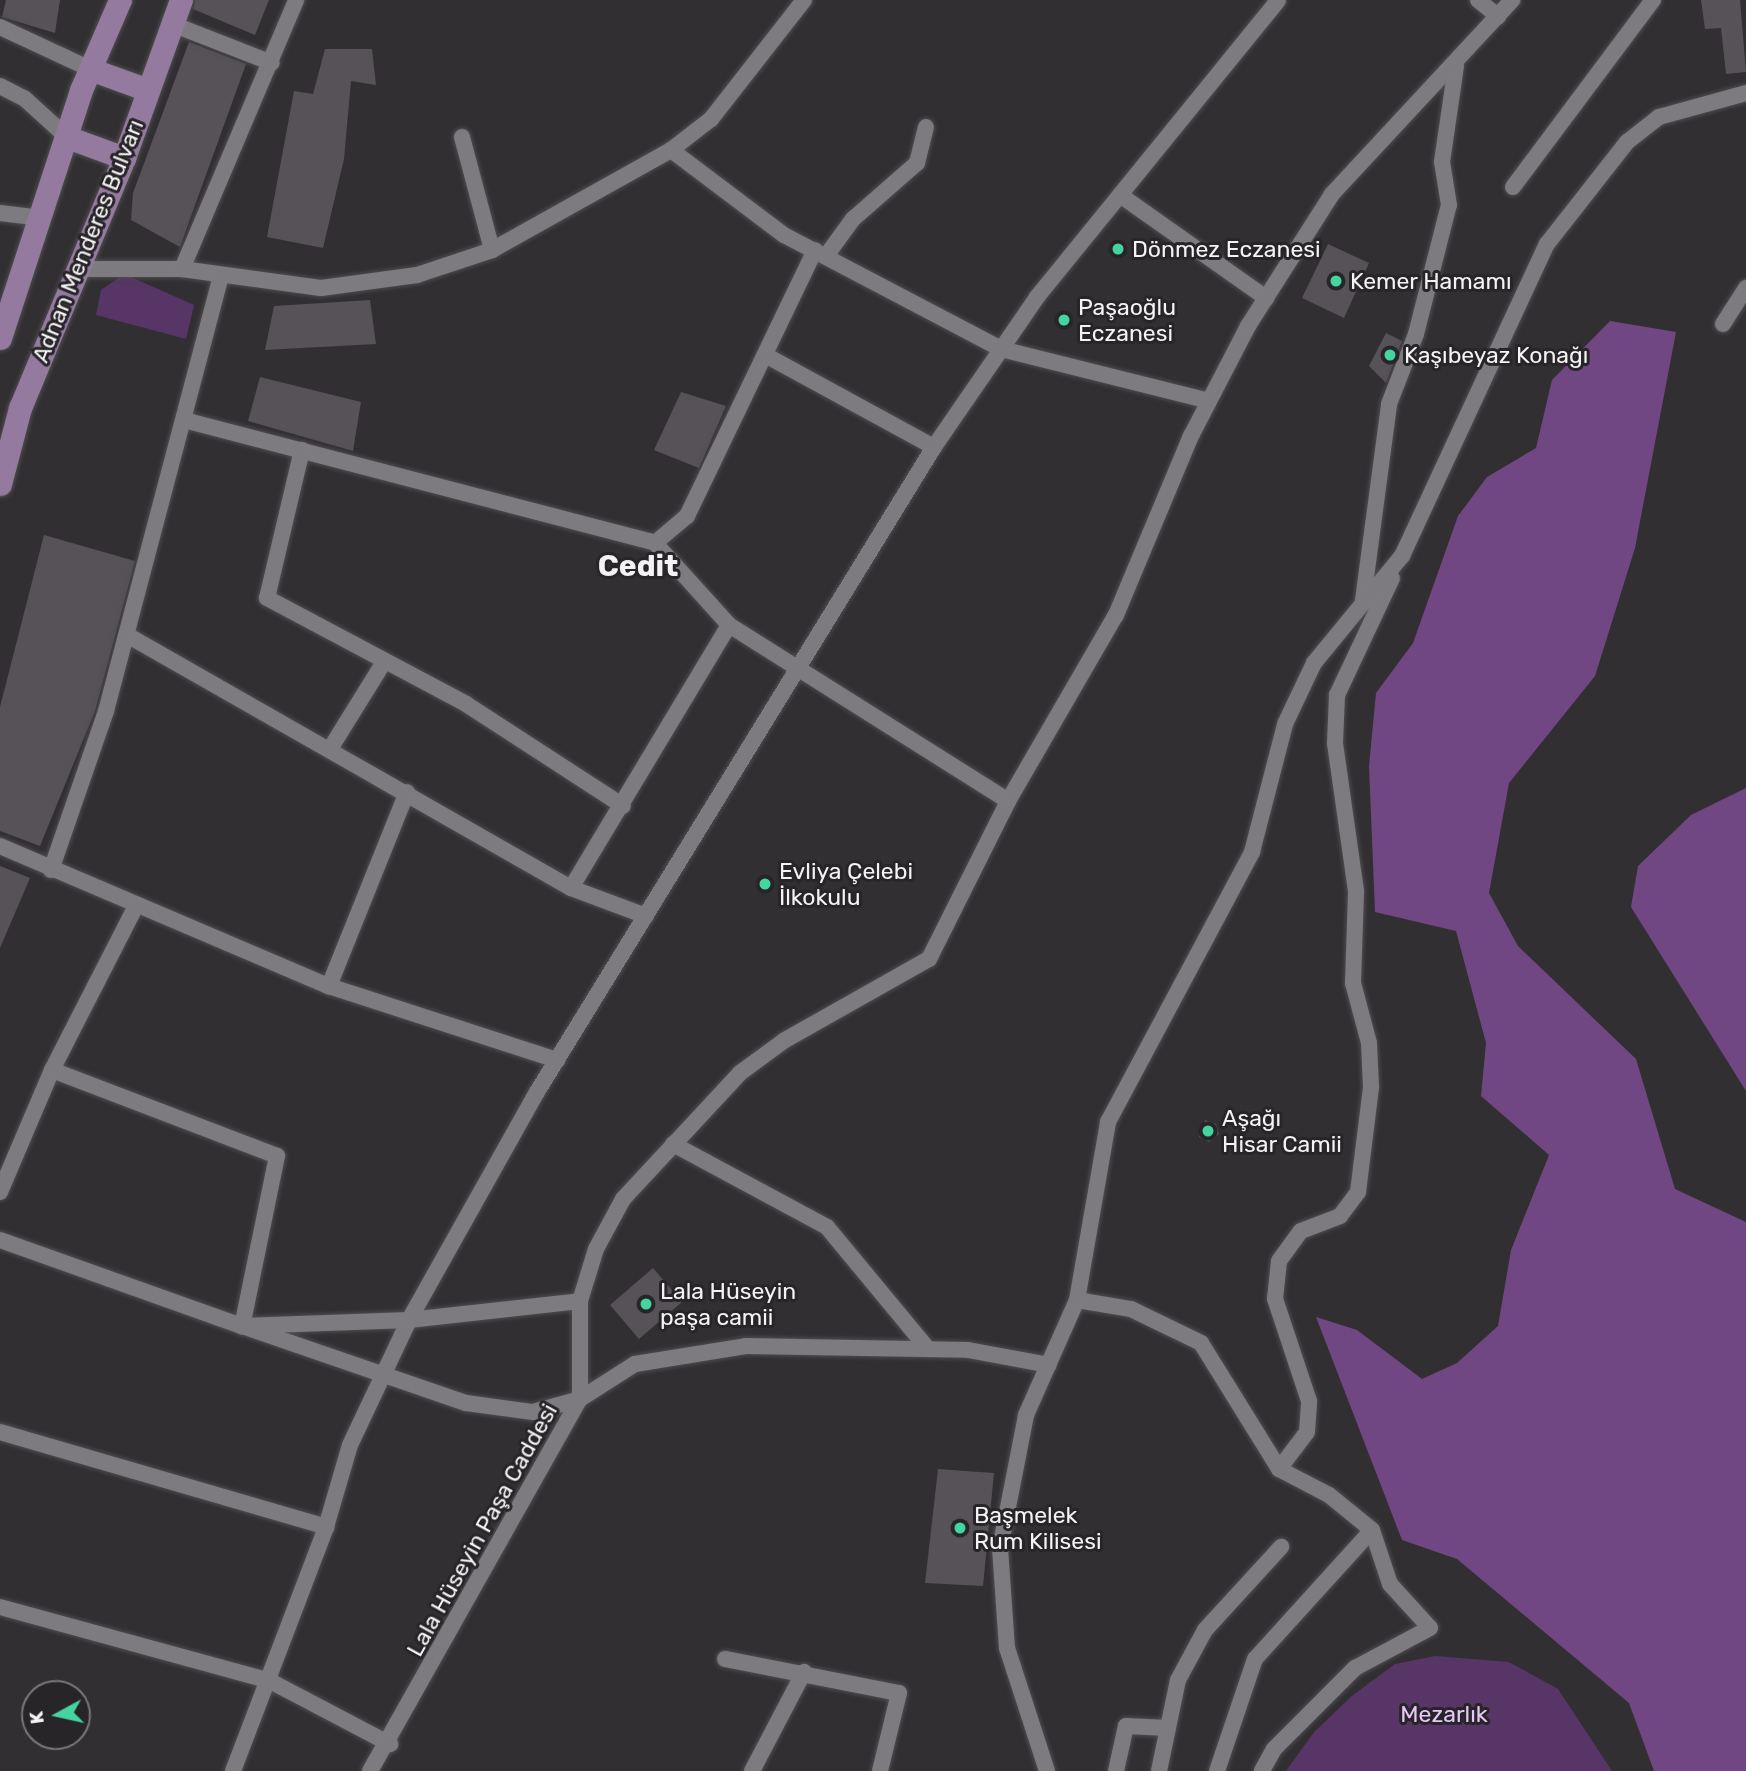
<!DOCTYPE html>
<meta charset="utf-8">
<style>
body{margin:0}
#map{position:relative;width:1746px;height:1771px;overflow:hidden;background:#322f33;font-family:Rubik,sans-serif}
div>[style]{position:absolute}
.green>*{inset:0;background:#573566}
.forest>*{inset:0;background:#704782}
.building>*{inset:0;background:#565257}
.roads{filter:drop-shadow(0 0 2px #4e4c4f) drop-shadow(0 0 2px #4e4c4f)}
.street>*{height:16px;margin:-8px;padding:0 8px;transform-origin:8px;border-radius:8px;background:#7e7b80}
.secondary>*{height:23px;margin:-11.5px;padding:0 11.5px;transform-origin:11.5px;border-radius:11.5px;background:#937a9e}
.dots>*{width:19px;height:19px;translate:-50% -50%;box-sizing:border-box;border:4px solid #282529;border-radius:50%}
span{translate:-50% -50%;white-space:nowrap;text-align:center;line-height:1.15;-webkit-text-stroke:6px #282529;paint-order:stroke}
.street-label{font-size:23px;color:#f4f2f5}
.poi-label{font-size:23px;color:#f4f2f5}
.left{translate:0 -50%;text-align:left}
.park-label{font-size:23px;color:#e8c5f9}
.district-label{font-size:30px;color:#f4f2f5;font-weight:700}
.north{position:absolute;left:21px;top:1680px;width:70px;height:70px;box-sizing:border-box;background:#282529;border:2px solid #7a777b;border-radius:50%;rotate:262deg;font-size:19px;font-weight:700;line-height:28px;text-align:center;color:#f4f2f5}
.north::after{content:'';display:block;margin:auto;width:24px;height:32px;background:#43d4a0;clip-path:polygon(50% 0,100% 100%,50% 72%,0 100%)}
</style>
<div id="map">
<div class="green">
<i style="clip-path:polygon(124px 274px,194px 305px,186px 339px,96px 315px,101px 290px)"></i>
<i style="clip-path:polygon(1435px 1656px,1509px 1662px,1558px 1689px,1612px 1771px,1286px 1771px,1314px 1732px,1353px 1695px,1395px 1664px)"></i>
</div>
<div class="forest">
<i style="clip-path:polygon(1610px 321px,1676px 332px,1635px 548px,1595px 676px,1509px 783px,1489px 893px,1518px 946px,1636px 1059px,1675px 1189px,1746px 1222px,1746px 1771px,1654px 1771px,1629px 1703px,1457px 1559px,1402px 1540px,1316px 1317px,1357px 1330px,1422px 1379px,1457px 1363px,1498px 1326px,1511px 1250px,1549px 1155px,1481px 1096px,1486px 1043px,1456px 931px,1375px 912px,1369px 766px,1376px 693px,1413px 643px,1458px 516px,1487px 477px,1536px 448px,1552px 380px)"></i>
<i style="clip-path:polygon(1746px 788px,1746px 1091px,1631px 907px,1638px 866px,1691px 815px)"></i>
</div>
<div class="building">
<i style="clip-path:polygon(6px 0,60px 0,55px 33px,2px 17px)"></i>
<i style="clip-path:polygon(195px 0,269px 0,255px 35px,193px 9px)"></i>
<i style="clip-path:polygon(1701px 0,1740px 0,1746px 72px,1726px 74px,1721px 28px,1705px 29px)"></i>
<i style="clip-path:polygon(189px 42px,246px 64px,180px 247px,131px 220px,133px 193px)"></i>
<i style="clip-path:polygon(325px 49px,372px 49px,376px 85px,351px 81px,344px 159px,323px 248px,267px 237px,294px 91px,313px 94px)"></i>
<i style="clip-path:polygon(1328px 244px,1369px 263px,1344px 318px,1302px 298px)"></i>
<i style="clip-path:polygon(370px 300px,376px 344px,265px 350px,274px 306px)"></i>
<i style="clip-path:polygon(1386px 333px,1402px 341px,1386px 383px,1369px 366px)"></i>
<i style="clip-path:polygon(260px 377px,361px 402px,353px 451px,248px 421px)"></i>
<i style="clip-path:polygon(681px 392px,726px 406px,699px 468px,654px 450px)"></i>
<i style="clip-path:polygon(44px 535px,135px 561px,95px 711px,40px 846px,0 831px,0 707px)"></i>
<i style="clip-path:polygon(0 866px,30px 878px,0 948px)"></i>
<i style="clip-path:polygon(1205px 1120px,1216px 1124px,1219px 1134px,1209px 1142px,1199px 1137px)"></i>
<i style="clip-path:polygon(653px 1268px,682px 1302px,639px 1339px,610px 1305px)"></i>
<i style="clip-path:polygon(938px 1469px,994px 1473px,983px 1586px,925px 1583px)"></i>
</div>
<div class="roads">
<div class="street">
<i style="left:1478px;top:0;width:26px;rotate:39deg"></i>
<i style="left:172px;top:24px;width:107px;rotate:21.3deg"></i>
<i style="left:0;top:27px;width:99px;rotate:25deg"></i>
<i style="left:0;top:86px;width:27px;rotate:27deg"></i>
<i style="left:24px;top:98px;width:58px;rotate:42.2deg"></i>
<i style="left:462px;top:137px;width:117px;rotate:75.1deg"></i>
<i style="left:671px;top:150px;width:141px;rotate:37deg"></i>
<i style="left:784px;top:235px;width:245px;rotate:27.7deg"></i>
<i style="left:1001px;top:349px;width:214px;rotate:14deg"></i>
<i style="left:1513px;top:187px;width:234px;rotate:-53.2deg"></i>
<i style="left:1120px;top:195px;width:179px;rotate:35.2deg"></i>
<i style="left:0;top:213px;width:42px;rotate:6.8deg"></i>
<i style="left:826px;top:256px;width:46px;rotate:-53.9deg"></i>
<i style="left:853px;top:219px;width:85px;rotate:-41.2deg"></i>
<i style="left:917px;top:163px;width:37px;rotate:-76deg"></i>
<i style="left:79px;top:269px;width:103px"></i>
<i style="left:182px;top:269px;width:140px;rotate:7.8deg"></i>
<i style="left:321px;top:288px;width:97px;rotate:-7.7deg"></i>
<i style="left:417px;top:275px;width:79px;rotate:-18.4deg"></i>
<i style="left:492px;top:250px;width:205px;rotate:-29.2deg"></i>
<i style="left:671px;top:150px;width:51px;rotate:-37.8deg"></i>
<i style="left:711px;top:119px;width:151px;rotate:-52deg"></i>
<i style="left:182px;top:269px;width:292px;rotate:-67deg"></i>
<i style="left:1723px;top:324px;width:43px;rotate:-57.4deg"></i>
<i style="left:767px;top:356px;width:190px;rotate:28.6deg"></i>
<i style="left:184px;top:420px;width:487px;rotate:14.6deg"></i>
<i style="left:655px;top:543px;width:110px;rotate:47.9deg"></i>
<i style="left:729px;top:625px;width:330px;rotate:32.2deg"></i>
<i style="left:302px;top:450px;width:152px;rotate:103.3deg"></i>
<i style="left:267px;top:598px;width:225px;rotate:28deg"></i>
<i style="left:466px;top:704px;width:187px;rotate:33deg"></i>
<i style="left:655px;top:543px;width:42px;rotate:-40.2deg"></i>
<i style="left:687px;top:516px;width:295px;rotate:-64.3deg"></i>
<i style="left:1363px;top:600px;width:198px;rotate:-82.4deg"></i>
<i style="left:1389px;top:404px;width:75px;rotate:-68.9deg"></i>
<i style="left:1416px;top:334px;width:133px;rotate:-75.7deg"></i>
<i style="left:1449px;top:205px;width:44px;rotate:-99.2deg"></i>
<i style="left:1442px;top:162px;width:97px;rotate:-81.7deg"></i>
<i style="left:127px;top:635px;width:511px;rotate:29.68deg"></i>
<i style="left:571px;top:888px;width:80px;rotate:20.5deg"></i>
<i style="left:330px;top:749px;width:102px;rotate:-58.2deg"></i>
<i style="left:0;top:846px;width:358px;rotate:23.1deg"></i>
<i style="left:329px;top:986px;width:240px;rotate:18deg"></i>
<i style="left:51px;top:870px;width:168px;rotate:-70.9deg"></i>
<i style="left:106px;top:711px;width:450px;rotate:-75.2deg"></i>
<i style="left:571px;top:888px;width:307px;rotate:-59deg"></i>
<i style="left:329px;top:986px;width:209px;rotate:-68.1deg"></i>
<i style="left:52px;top:1070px;width:241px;rotate:20.9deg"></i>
<i style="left:277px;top:1156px;width:174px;rotate:101.6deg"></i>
<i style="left:242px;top:1326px;width:237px;rotate:19deg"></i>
<i style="left:466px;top:1403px;width:68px;rotate:7.7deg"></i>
<i style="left:533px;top:1412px;width:49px;rotate:-15.5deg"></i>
<i style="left:580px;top:1399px;width:98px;rotate:-90deg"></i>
<i style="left:580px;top:1301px;width:54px;rotate:-72.9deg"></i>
<i style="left:596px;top:1249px;width:57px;rotate:-61.6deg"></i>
<i style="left:623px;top:1199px;width:172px;rotate:-47.1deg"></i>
<i style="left:740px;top:1073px;width:56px;rotate:-36.3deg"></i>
<i style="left:785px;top:1040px;width:165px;rotate:-29.4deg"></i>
<i style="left:929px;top:959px;width:177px;rotate:-63.4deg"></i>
<i style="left:1008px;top:801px;width:215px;rotate:-59.9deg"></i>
<i style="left:1116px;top:615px;width:194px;rotate:-67.3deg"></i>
<i style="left:1191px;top:436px;width:124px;rotate:-62.6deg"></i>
<i style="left:1248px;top:326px;width:156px;rotate:-57.5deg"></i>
<i style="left:1332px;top:194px;width:265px;rotate:-47.1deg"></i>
<i style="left:673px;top:1144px;width:175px;rotate:28.3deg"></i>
<i style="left:827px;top:1227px;width:158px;rotate:50.4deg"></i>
<i style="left:0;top:1192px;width:133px;rotate:-66.9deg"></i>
<i style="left:52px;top:1070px;width:182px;rotate:-62.9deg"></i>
<i style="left:0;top:1240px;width:257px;rotate:19.6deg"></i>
<i style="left:242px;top:1326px;width:167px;rotate:-2.1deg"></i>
<i style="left:409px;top:1320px;width:172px;rotate:-6.3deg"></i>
<i style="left:1077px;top:1300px;width:55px;rotate:9.5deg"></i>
<i style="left:1131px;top:1309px;width:78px;rotate:25.9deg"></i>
<i style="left:1201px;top:1343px;width:148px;rotate:58.2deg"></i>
<i style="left:1279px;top:1469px;width:56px;rotate:27.5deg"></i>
<i style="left:1329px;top:1495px;width:55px;rotate:39.1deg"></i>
<i style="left:1372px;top:1530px;width:57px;rotate:71.6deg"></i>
<i style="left:1390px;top:1584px;width:59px;rotate:47.7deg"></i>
<i style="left:1430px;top:1628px;width:85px;rotate:151.9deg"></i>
<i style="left:1355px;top:1668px;width:115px;rotate:135deg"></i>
<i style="left:1274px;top:1749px;width:25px;rotate:119deg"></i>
<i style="left:0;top:1432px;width:340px;rotate:16.2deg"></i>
<i style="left:1279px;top:1469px;width:46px;rotate:-52.9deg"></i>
<i style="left:1307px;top:1432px;width:31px;rotate:-86deg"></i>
<i style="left:1309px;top:1401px;width:108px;rotate:-108.4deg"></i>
<i style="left:1275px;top:1299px;width:38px;rotate:-84deg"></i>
<i style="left:1279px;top:1261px;width:37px;rotate:-54deg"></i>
<i style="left:1301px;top:1231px;width:42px;rotate:-21deg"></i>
<i style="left:1340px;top:1216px;width:30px;rotate:-53deg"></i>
<i style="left:1358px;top:1192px;width:106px;rotate:-82.9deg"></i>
<i style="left:1371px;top:1087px;width:44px;rotate:-92.6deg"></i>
<i style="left:1369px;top:1043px;width:62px;rotate:-104.9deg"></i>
<i style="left:1353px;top:983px;width:92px;rotate:-88.1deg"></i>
<i style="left:1356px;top:891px;width:149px;rotate:-98.1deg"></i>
<i style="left:1335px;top:743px;width:48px;rotate:-87.6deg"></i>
<i style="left:1337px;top:695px;width:129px;rotate:-64.8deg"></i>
<i style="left:0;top:1607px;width:280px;rotate:15.3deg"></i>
<i style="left:270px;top:1681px;width:136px;rotate:27.7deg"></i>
<i style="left:725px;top:1659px;width:177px;rotate:11.1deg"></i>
<i style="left:899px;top:1693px;width:80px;rotate:103.7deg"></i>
<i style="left:233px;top:1771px;width:261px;rotate:-69.1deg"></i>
<i style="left:326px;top:1527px;width:85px;rotate:-73.7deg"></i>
<i style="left:350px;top:1445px;width:138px;rotate:-64.7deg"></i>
<i style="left:409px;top:1320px;width:261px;rotate:-60.7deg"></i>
<i style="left:537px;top:1092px;width:757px;rotate:-58.39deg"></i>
<i style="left:934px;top:447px;width:182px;rotate:-55.5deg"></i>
<i style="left:1037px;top:297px;width:382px;rotate:-50.9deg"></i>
<i style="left:370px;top:1771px;width:427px;rotate:-60.6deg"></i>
<i style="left:580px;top:1399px;width:65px;rotate:-32.5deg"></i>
<i style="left:635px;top:1364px;width:112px;rotate:-9.2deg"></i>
<i style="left:746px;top:1346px;width:222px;rotate:1deg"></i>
<i style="left:968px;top:1350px;width:82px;rotate:10.5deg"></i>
<i style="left:752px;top:1771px;width:112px;rotate:-62.3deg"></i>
<i style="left:1047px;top:1771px;width:129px;rotate:-108deg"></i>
<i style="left:1007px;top:1648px;width:100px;rotate:-94deg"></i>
<i style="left:1000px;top:1548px;width:136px;rotate:-78.9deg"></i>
<i style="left:1026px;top:1415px;width:126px;rotate:-66.1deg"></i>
<i style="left:1077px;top:1300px;width:181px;rotate:-80.1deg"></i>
<i style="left:1108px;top:1122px;width:306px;rotate:-61.9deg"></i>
<i style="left:1252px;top:852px;width:132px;rotate:-75.5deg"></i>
<i style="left:1285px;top:724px;width:68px;rotate:-64.6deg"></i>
<i style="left:1314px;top:663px;width:139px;rotate:-50.6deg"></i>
<i style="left:1402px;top:556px;width:344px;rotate:-65.1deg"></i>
<i style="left:1547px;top:244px;width:130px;rotate:-51.9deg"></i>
<i style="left:1627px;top:142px;width:41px;rotate:-38deg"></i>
<i style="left:1659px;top:117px;width:90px;rotate:-15.4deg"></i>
<i style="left:1116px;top:1771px;width:46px;rotate:-77.5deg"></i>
<i style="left:1126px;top:1726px;width:42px;rotate:2.7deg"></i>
<i style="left:1159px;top:1771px;width:93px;rotate:-78.2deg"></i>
<i style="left:1178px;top:1680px;width:57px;rotate:-61.6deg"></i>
<i style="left:1205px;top:1630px;width:113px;rotate:-47.5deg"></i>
<i style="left:1217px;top:1771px;width:118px;rotate:-71.3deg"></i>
<i style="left:1255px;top:1659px;width:174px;rotate:-47.8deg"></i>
</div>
<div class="secondary">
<i style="left:90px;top:69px;width:62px;rotate:19.9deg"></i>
<i style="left:67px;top:137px;width:61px;rotate:20.2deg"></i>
<i style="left:0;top:338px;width:261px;rotate:-71.9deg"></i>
<i style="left:81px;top:90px;width:98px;rotate:-66.6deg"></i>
<i style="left:0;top:484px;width:79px;rotate:-75.3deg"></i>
<i style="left:20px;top:408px;width:271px;rotate:-67.4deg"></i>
<i style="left:124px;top:158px;width:168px;rotate:-70.2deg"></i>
</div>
</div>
<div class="dots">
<i style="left:1118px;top:249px;background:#43d4a0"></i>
<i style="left:1336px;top:281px;background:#43d4a0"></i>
<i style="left:1064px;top:320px;background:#43d4a0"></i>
<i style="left:1390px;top:355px;background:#43d4a0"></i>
<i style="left:765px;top:884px;background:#43d4a0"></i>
<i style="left:1208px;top:1131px;background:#43d4a0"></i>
<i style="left:646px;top:1304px;background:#43d4a0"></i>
<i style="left:960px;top:1528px;background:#43d4a0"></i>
</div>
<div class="street-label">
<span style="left:88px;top:241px;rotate:-68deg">Adnan Menderes Bulvarı</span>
<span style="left:482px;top:1530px;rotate:-61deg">Lala Hüseyin Paşa Caddesi</span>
</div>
<div class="poi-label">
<span class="left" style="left:1132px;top:249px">Dönmez Eczanesi</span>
<span class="left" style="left:1350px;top:281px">Kemer Hamamı</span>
<span class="left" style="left:1078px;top:320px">Paşaoğlu<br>Eczanesi</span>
<span class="left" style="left:1404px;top:355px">Kaşıbeyaz Konağı</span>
<span class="left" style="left:779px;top:884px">Evliya Çelebi<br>İlkokulu</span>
<span class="left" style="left:1222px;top:1131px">Aşağı<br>Hisar Camii</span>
<span class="left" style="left:660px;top:1304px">Lala Hüseyin<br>paşa camii</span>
<span class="left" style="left:974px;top:1528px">Başmelek<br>Rum Kilisesi</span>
</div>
<div class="park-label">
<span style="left:1444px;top:1714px">Mezarlık</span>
</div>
<div class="district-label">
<span style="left:638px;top:566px">Cedit</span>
</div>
<div class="north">K</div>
</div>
